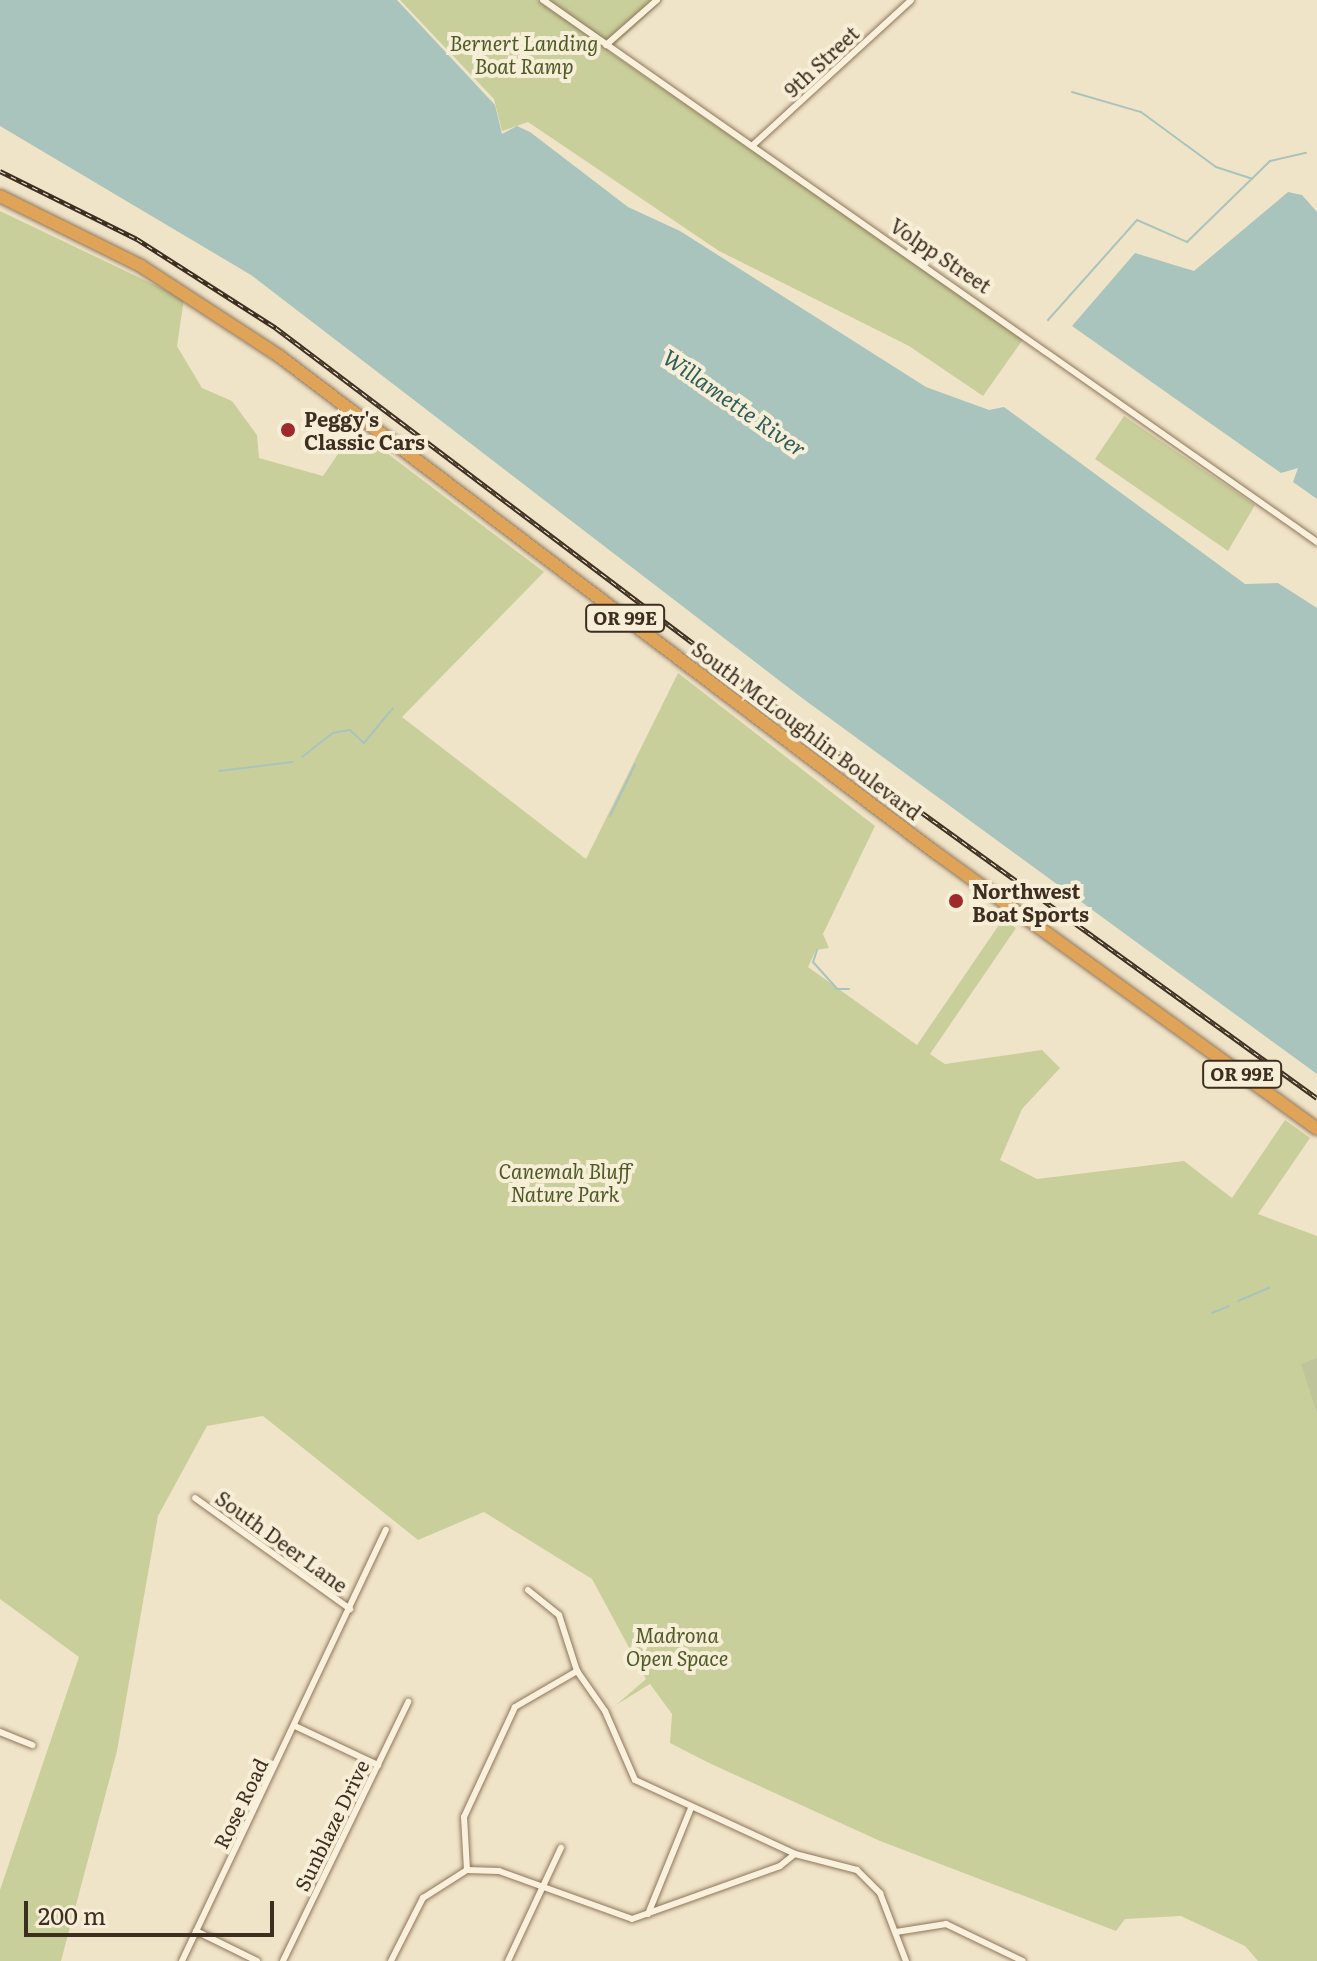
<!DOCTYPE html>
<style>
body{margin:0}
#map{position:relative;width:1317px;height:1961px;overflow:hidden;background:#f0e4c8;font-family:Literata,serif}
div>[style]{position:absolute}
.green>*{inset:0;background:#c9cf9b}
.cemetery>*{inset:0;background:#bfc49a}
.water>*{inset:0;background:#a9c4bc}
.stream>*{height:2px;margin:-1px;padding:0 1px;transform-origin:1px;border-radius:1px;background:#a9c4bc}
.roads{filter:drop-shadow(0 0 2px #8d765c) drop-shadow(0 0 2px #8d765c)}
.street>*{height:6px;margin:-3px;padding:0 3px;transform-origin:3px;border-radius:3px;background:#faf1dc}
.highway>*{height:12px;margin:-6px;padding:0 6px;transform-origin:6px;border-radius:6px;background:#e0a458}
.rail>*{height:5px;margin-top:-2.5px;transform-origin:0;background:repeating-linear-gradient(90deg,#f7eed8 0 6px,#3d2e20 0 12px);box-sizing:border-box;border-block:2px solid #3d2e20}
.dots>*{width:22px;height:22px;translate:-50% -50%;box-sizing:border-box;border:4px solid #f7eed8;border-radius:50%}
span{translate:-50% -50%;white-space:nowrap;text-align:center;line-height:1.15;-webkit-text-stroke:8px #f7eed8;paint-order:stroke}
.shield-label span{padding:2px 6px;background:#f7eed8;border:2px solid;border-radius:6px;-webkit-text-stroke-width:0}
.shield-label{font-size:18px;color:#3d2e20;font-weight:700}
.park-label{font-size:20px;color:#4d5a26;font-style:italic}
.street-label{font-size:20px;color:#3d2e20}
.poi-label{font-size:20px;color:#3d2e20;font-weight:700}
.left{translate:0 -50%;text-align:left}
.water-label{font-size:22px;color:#2f5d5a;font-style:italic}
.scale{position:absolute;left:24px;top:1901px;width:250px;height:36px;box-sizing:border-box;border:4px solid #3d2e20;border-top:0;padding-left:10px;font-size:24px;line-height:28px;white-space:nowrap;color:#3d2e20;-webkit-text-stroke:6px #f7eed8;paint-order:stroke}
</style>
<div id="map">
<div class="green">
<i style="clip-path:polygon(400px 0,663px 0,608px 51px,1024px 338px,983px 396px,909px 346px,719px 251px,528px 122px,502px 131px,494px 99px)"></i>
<i style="clip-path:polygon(0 211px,184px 299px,177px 346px,202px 388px,232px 401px,257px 435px,259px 458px,323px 476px,355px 429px,544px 572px,402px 717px,586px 859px,678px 673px,875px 826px,823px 934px,829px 948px,816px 950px,808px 967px,917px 1045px,1003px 919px,1016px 928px,930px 1054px,945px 1064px,1042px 1050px,1060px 1068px,1022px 1109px,1000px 1160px,1037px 1179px,1184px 1161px,1232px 1198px,1285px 1120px,1310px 1138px,1258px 1214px,1317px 1236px,1317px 1961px,1258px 1961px,1245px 1946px,1181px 1916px,1125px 1919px,1116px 1931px,880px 1841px,709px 1763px,670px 1743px,672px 1714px,650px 1684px,616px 1705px,646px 1679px,592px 1579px,484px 1512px,418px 1540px,263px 1416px,207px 1426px,158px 1516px,117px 1751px,61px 1961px,0 1961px,0 1890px,79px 1657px,0 1599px)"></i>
<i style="clip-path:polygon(1124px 416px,1255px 505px,1228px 551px,1095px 459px)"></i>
</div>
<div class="cemetery">
<i style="clip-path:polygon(1317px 1358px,1317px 1413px,1301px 1364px)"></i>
</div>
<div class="water">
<i style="clip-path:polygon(0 0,397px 0,495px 105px,502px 134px,517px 126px,530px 132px,628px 207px,680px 231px,926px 387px,989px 410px,1004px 407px,1245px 584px,1278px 583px,1317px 608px,1317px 1074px,802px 698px,251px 275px,0 126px)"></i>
<i style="clip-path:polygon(1288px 192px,1302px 195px,1317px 212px,1317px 499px,1293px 482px,1298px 468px,1281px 473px,1072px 326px,1135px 253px,1194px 271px)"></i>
</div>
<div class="stream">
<i style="left:1072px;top:92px;width:72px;rotate:16.2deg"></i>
<i style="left:1141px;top:112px;width:93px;rotate:36.3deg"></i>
<i style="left:1216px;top:167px;width:38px;rotate:18deg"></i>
<i style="left:1048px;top:320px;width:134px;rotate:-48.3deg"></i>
<i style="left:1137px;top:220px;width:55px;rotate:23.7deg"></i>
<i style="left:1187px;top:242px;width:116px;rotate:-44.3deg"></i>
<i style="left:1270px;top:161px;width:37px;rotate:-13deg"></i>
<i style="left:302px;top:757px;width:39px;rotate:-38deg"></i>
<i style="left:333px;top:733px;width:17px;rotate:-10deg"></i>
<i style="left:350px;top:730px;width:19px;rotate:43deg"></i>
<i style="left:364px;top:743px;width:45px;rotate:-50.4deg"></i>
<i style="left:219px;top:771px;width:74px;rotate:-7deg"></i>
<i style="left:610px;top:816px;width:57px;rotate:-63.9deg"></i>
<i style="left:817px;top:950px;width:13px;rotate:108deg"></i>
<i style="left:813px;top:962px;width:36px;rotate:48deg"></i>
<i style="left:837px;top:989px;width:12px"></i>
<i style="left:1238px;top:1301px;width:34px;rotate:-23deg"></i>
<i style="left:1212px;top:1313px;width:18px;rotate:-22deg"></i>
</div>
<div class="roads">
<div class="street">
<i style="left:543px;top:0;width:945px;rotate:35deg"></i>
<i style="left:606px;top:45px;width:68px;rotate:-41.4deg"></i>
<i style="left:753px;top:145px;width:214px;rotate:-42.5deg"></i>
<i style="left:195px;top:1498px;width:191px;rotate:35.6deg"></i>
<i style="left:528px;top:1590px;width:40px;rotate:39deg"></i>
<i style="left:559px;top:1615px;width:59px;rotate:72.2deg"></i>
<i style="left:577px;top:1671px;width:49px;rotate:55deg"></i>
<i style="left:605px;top:1711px;width:75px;rotate:66.5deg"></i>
<i style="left:635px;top:1780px;width:176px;rotate:24.8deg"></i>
<i style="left:795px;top:1854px;width:64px;rotate:14.5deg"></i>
<i style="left:857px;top:1870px;width:33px;rotate:45deg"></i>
<i style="left:880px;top:1893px;width:73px;rotate:69.1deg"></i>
<i style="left:295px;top:1726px;width:92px;rotate:25.2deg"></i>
<i style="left:0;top:1732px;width:35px;rotate:22deg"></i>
<i style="left:467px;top:1870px;width:53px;rotate:-93.2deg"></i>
<i style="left:464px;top:1817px;width:121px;rotate:-65.1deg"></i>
<i style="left:515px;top:1707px;width:72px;rotate:-30.1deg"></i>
<i style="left:648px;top:1914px;width:114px;rotate:-67.9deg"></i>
<i style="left:196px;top:1931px;width:68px;rotate:26.2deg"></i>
<i style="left:896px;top:1932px;width:51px;rotate:-9.1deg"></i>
<i style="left:946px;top:1924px;width:85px;rotate:25.7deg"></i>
<i style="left:182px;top:1961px;width:477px;rotate:-64.7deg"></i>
<i style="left:283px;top:1961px;width:288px;rotate:-64.2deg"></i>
<i style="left:391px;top:1961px;width:71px;rotate:-63.1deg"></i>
<i style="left:423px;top:1898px;width:52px;rotate:-32.5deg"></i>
<i style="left:467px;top:1870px;width:32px;rotate:2deg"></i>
<i style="left:499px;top:1871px;width:141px;rotate:19.8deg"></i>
<i style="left:632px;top:1919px;width:157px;rotate:-19.7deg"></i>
<i style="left:780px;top:1866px;width:19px;rotate:-39deg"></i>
<i style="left:508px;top:1961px;width:125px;rotate:-64.9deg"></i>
</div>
<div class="highway">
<i style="left:0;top:196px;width:157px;rotate:26.4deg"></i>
<i style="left:141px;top:266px;width:165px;rotate:33.1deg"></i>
<i style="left:279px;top:356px;width:824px;rotate:37.11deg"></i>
<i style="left:936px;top:853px;width:470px;rotate:35.9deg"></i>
</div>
</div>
<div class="rail">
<i style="left:0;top:171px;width:153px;rotate:26.4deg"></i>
<i style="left:137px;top:239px;width:165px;rotate:32.6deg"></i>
<i style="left:276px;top:328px;width:677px;rotate:37.07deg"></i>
<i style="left:816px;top:736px;width:618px;rotate:35.85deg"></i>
</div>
<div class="dots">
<i style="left:288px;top:430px;background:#9e2a2b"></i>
<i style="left:956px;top:901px;background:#9e2a2b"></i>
</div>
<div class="shield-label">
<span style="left:625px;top:618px">OR 99E</span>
<span style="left:1242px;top:1074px">OR 99E</span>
</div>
<div class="park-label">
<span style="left:524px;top:54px">Bernert Landing<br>Boat Ramp</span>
<span style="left:565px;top:1182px">Canemah Bluff<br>Nature Park</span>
<span style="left:677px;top:1646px">Madrona<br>Open Space</span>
</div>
<div class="street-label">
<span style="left:821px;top:61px;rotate:-43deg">9th Street</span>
<span style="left:941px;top:255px;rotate:34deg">Volpp Street</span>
<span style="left:807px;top:730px;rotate:37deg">South McLoughlin Boulevard</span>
<span style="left:282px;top:1541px;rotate:36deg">South Deer Lane</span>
<span style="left:240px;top:1803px;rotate:-64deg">Rose Road</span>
<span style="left:331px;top:1825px;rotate:-64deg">Sunblaze Drive</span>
</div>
<div class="poi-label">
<span class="left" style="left:304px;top:430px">Peggy's<br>Classic Cars</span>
<span class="left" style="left:972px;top:902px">Northwest<br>Boat Sports</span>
</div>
<div class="water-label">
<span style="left:735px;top:402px;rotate:35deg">Willamette River</span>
</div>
<div class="scale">200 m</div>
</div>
